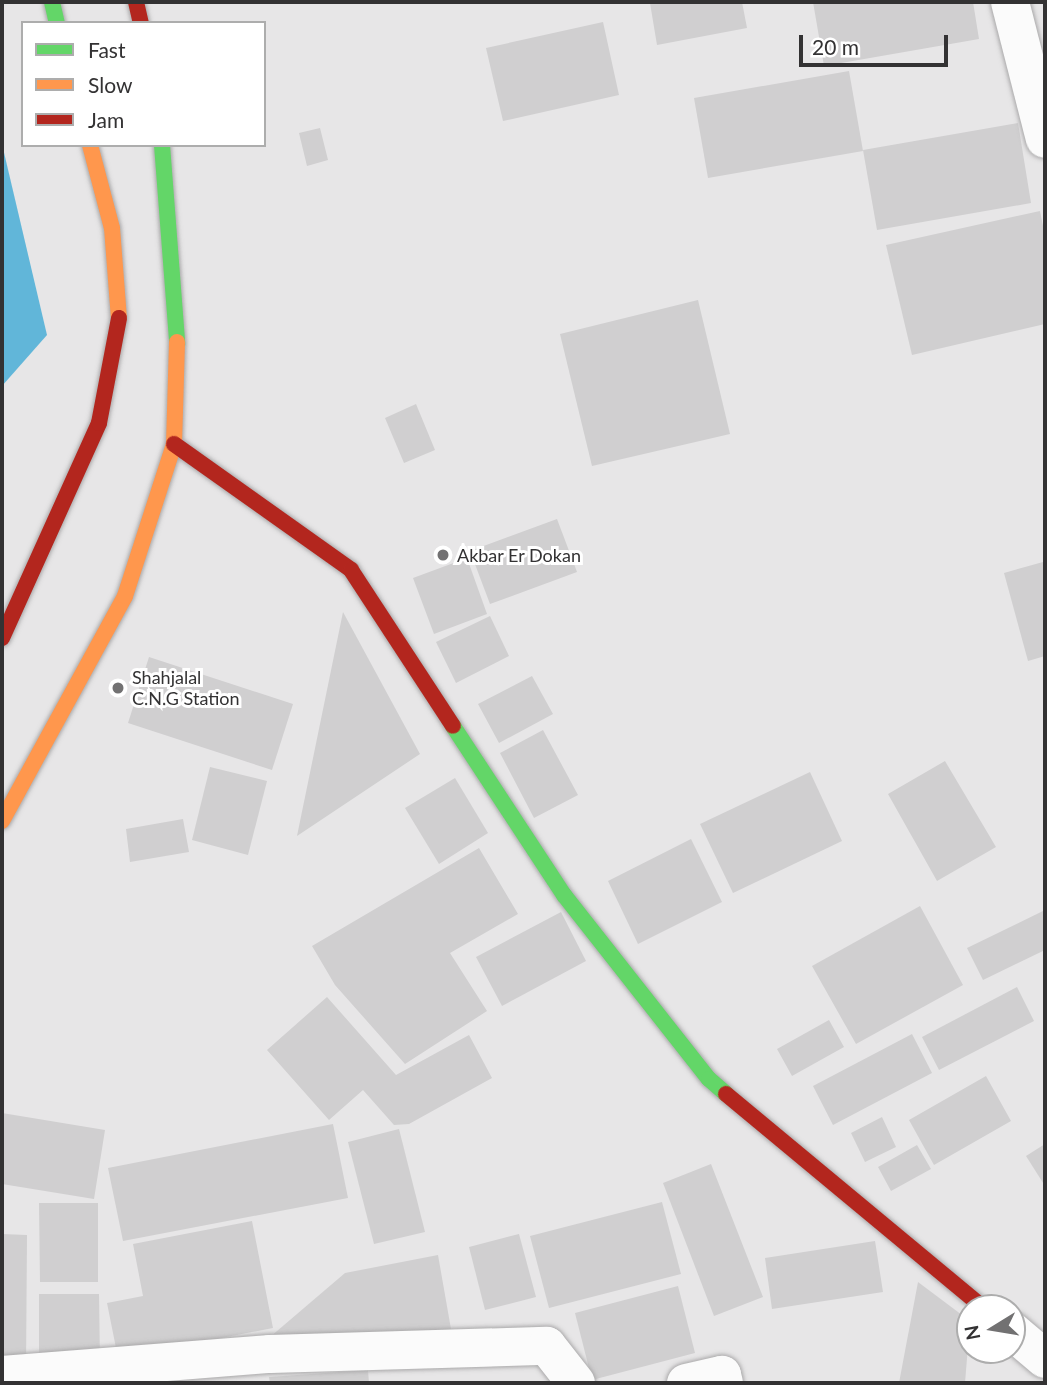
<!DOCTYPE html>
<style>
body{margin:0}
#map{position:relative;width:1047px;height:1385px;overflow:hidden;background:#e7e6e7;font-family:Lato,sans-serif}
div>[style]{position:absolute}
.water>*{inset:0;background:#61b6d9}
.building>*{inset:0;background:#d0cfd0}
.roads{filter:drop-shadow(0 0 2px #aaa9aa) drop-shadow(0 0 2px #aaa9aa)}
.street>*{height:38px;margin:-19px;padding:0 19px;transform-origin:19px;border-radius:19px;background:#fbfbfb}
.fast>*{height:16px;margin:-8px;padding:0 8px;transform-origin:8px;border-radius:8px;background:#63d668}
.slow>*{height:16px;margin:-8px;padding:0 8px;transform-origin:8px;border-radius:8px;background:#ff974d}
.jam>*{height:16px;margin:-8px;padding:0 8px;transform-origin:8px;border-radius:8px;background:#b3261e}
.dots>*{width:19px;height:19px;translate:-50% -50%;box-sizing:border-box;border:4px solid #fff;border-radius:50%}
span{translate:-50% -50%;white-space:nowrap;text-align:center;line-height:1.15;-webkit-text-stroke:6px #fff;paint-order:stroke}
.poi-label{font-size:18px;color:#333233}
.left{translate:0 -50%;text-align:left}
.frame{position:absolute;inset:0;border:4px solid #333233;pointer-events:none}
.legend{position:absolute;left:21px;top:21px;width:245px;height:126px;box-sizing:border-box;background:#fff;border:2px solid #adadad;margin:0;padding:9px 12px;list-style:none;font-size:21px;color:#333233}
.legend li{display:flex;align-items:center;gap:14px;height:35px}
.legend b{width:35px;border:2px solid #adadad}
.north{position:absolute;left:956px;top:1294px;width:70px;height:70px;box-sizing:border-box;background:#fff;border:2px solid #adadad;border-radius:50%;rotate:259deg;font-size:19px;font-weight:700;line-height:28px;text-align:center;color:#333233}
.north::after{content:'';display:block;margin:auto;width:24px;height:32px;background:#727172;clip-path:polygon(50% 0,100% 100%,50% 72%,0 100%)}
.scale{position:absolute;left:799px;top:35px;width:149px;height:32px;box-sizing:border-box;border:4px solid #333233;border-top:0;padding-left:9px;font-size:21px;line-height:24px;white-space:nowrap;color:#333233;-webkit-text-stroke:5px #fff;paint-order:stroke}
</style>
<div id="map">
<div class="water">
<i style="clip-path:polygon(2px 144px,47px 335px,2px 386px)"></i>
</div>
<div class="building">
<i style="clip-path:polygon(742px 2px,747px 28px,657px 45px,650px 3px)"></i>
<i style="clip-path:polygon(813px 2px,973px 2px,979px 39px,824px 66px)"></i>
<i style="clip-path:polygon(603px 22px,619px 95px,503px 121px,486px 48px)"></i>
<i style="clip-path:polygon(849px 71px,863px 151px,708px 178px,694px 98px)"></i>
<i style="clip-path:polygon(1018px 123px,1031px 203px,877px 230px,863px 150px)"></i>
<i style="clip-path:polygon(320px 128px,328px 160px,307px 166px,299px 133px)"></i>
<i style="clip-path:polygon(1040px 211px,1045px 236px,1045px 324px,912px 355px,886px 245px)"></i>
<i style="clip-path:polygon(698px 300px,730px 434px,592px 466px,560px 334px)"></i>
<i style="clip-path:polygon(416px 404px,435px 450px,404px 463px,385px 418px)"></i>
<i style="clip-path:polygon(557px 519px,577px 572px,490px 604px,470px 551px)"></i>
<i style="clip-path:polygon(467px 558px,487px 614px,434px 634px,413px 578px)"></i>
<i style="clip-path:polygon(1043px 562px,1045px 656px,1028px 661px,1004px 573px)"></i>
<i style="clip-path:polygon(343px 612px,420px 754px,297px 836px)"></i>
<i style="clip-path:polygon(490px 616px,509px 656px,456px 683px,436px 642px)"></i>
<i style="clip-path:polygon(149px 657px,293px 704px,272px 770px,128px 723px)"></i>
<i style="clip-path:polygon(532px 676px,553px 714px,499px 743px,478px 704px)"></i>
<i style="clip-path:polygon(543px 730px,578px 795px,534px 818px,500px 753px)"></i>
<i style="clip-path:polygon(945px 761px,996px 847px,937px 881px,888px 794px)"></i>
<i style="clip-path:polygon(210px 767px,267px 781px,248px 855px,192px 840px)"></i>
<i style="clip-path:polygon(810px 772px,842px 841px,733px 893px,700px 824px)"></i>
<i style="clip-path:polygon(455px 778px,488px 833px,439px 864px,405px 808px)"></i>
<i style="clip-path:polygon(183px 819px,189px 852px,130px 862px,126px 829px)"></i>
<i style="clip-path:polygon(691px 839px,722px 902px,638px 944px,608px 881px)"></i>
<i style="clip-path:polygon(479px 848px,518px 914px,450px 953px,487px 1011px,405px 1064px,335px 985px,312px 946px)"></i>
<i style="clip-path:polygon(920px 906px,963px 985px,856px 1044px,812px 966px)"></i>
<i style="clip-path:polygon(1045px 910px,1045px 950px,983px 980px,967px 948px)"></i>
<i style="clip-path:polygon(561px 912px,586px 961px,502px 1006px,476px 957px)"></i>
<i style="clip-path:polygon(1017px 987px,1034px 1021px,939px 1070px,922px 1037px)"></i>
<i style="clip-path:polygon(327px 997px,396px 1075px,469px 1035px,492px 1078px,409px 1124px,394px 1125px,363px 1090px,329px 1120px,267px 1050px)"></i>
<i style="clip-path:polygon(829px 1020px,844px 1047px,792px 1076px,777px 1049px)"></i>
<i style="clip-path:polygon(912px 1034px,932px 1073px,833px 1125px,813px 1086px)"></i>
<i style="clip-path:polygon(986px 1076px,1011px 1121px,934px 1165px,909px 1120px)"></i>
<i style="clip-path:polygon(2px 1113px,105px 1130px,94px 1199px,2px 1184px)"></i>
<i style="clip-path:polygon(882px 1117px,896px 1147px,865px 1162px,851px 1133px)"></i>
<i style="clip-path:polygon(333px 1124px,348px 1198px,123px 1241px,108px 1168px)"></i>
<i style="clip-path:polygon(399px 1129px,425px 1232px,374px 1244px,348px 1142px)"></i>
<i style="clip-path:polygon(1045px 1144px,1045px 1186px,1026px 1156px)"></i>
<i style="clip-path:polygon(917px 1145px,931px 1169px,891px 1191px,878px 1167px)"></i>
<i style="clip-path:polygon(711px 1164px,763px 1297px,714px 1316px,663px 1183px)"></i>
<i style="clip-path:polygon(662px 1202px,681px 1274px,549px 1308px,530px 1236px)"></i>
<i style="clip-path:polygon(39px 1203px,98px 1203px,98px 1282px,40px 1282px)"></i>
<i style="clip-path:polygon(252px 1221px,273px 1328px,118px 1358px,107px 1303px,143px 1296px,133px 1244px)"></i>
<i style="clip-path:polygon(2px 1234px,27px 1235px,26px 1367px,2px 1367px)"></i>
<i style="clip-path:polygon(519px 1234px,536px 1297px,485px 1310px,469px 1247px)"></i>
<i style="clip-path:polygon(875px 1241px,883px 1292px,772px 1309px,765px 1258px)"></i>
<i style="clip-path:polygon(438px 1255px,451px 1329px,362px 1344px,263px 1343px,345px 1273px)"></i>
<i style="clip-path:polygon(918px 1282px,970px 1321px,965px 1383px,899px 1383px)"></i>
<i style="clip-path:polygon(678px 1286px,695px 1353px,592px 1380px,575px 1313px)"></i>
<i style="clip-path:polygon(39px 1294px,99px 1294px,100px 1364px,39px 1364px)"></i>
<i style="clip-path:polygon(368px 1370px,369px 1383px,270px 1383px,269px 1377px)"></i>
</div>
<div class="roads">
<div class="street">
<i style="left:1010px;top:2px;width:141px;rotate:75.7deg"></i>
<i style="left:1012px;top:1331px;width:43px;rotate:40.3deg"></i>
<i style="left:2px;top:1375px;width:269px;rotate:-4.5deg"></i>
<i style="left:270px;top:1354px;width:277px;rotate:-1.7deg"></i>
<i style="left:547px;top:1346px;width:47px;rotate:51.9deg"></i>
<i style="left:686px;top:1383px;width:37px;rotate:-13deg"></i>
<i style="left:722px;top:1375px;width:8px;rotate:76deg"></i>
</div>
<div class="fast">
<i style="left:52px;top:2px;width:22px;rotate:77deg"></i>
<i style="left:162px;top:145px;width:198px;rotate:85.6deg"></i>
<i style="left:453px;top:726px;width:202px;rotate:56.7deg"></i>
<i style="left:564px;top:895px;width:234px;rotate:51.8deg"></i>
<i style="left:709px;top:1079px;width:23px;rotate:41deg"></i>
</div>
<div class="slow">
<i style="left:90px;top:145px;width:86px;rotate:75.2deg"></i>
<i style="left:112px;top:228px;width:90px;rotate:85.6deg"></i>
<i style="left:2px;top:821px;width:256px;rotate:-61.3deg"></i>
<i style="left:125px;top:596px;width:160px;rotate:-72.1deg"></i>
<i style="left:174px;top:444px;width:102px;rotate:-88.3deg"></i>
</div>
<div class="jam">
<i style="left:136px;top:2px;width:22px;rotate:77deg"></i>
<i style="left:174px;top:444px;width:217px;rotate:35.4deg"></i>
<i style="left:351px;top:570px;width:186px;rotate:56.8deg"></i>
<i style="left:2px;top:638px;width:236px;rotate:-65.7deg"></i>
<i style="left:99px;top:423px;width:107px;rotate:-79.2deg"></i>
<i style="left:726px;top:1094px;width:335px;rotate:39.7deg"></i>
</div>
</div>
<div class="dots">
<i style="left:443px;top:555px;background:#727172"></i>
<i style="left:118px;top:688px;background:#727172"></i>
</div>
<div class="poi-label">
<span class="left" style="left:457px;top:555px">Akbar Er Dokan</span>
<span class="left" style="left:132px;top:688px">Shahjalal<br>C.N.G Station</span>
</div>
<div class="frame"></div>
<ul class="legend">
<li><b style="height:9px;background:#63d668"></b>Fast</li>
<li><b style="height:9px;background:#ff974d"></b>Slow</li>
<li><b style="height:9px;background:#b3261e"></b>Jam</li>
</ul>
<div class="north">N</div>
<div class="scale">20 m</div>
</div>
